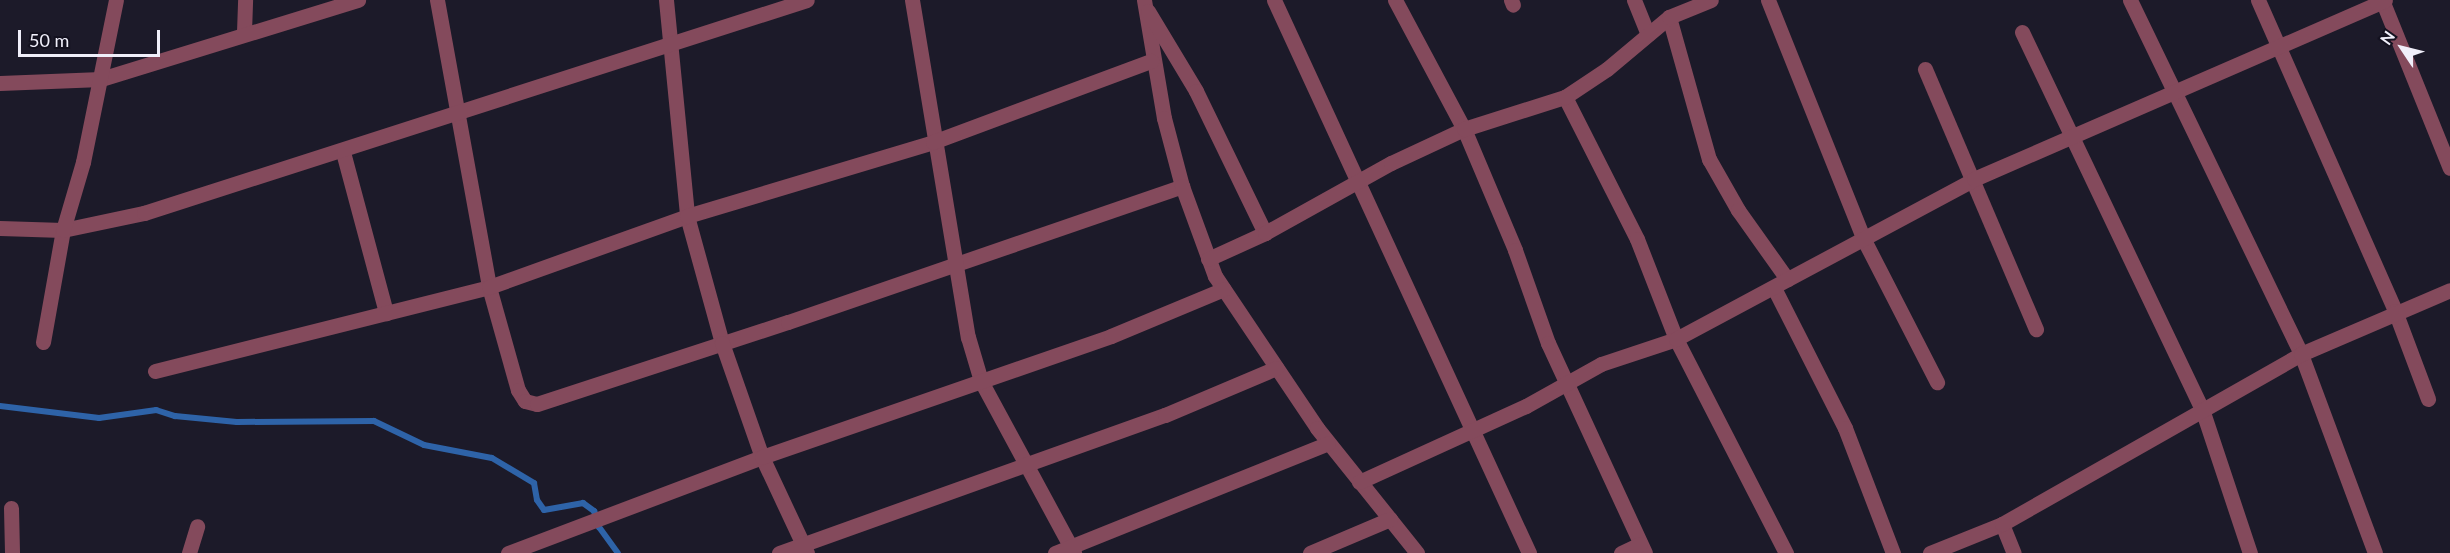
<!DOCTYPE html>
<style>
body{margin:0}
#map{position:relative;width:2450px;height:553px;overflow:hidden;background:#1c1a29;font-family:Lato,sans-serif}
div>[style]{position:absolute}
.stream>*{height:6px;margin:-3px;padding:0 3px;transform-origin:3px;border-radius:3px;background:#2e63a8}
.minor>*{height:15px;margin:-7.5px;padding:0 7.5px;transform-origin:7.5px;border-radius:7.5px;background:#844a5c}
span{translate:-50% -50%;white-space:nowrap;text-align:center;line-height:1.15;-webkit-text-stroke:4.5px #13111f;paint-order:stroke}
.north{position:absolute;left:2372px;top:18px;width:60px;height:60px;-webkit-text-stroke:4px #13111f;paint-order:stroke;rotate:305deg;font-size:16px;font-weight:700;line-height:24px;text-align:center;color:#f0effa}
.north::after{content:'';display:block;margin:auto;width:21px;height:27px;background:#f0effa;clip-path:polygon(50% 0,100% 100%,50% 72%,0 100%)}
.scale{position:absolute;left:18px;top:30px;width:142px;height:27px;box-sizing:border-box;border:3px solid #f0effa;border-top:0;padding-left:8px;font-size:18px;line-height:21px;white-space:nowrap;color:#f0effa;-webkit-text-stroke:4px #13111f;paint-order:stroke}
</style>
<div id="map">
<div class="stream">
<i style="left:0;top:406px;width:100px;rotate:6.9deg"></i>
<i style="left:99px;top:418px;width:58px;rotate:-8deg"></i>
<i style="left:156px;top:410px;width:20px;rotate:18deg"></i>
<i style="left:175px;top:416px;width:62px;rotate:5.5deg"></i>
<i style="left:237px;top:422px;width:137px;rotate:-0.4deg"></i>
<i style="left:374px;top:421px;width:55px;rotate:25.6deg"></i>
<i style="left:424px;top:445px;width:69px;rotate:10.8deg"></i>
<i style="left:492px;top:458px;width:49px;rotate:30.8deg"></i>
<i style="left:534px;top:483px;width:17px;rotate:80deg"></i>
<i style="left:537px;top:500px;width:12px;rotate:55deg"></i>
<i style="left:544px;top:510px;width:40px;rotate:-10deg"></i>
<i style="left:583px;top:503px;width:14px;rotate:36deg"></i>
<i style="left:594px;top:511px;width:17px;rotate:73deg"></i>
<i style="left:599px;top:527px;width:32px;rotate:54deg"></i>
</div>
<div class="minor">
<i style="left:437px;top:0;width:292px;rotate:79.7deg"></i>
<i style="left:489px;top:287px;width:107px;rotate:74.3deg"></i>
<i style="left:518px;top:390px;width:13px;rotate:58deg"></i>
<i style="left:525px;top:401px;width:12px;rotate:14deg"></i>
<i style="left:537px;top:404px;width:264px;rotate:-18.1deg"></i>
<i style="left:788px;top:322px;width:417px;rotate:-19deg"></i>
<i style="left:666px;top:0;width:217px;rotate:84.4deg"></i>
<i style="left:687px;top:216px;width:132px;rotate:74.6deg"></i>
<i style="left:722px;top:343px;width:121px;rotate:70.7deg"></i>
<i style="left:762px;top:457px;width:106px;rotate:64.9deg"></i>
<i style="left:912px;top:0;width:342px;rotate:80.6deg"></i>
<i style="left:968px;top:337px;width:46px;rotate:73.5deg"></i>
<i style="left:981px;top:381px;width:196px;rotate:61.6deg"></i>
<i style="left:1144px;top:0;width:120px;rotate:80.4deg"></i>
<i style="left:1164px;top:118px;width:70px;rotate:75.2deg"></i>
<i style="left:1182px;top:186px;width:96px;rotate:69.9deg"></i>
<i style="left:1215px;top:276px;width:183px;rotate:56.1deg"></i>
<i style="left:1317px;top:428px;width:160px;rotate:51.3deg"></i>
<i style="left:1274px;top:0;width:609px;rotate:65.24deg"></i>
<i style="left:1395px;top:0;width:146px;rotate:61.9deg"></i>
<i style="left:1464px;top:129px;width:131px;rotate:67.1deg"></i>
<i style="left:1515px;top:250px;width:99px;rotate:70.5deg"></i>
<i style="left:1548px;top:343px;width:231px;rotate:65.2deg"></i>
<i style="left:1511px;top:0;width:5px;rotate:68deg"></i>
<i style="left:1634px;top:0;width:37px;rotate:68deg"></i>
<i style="left:1768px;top:0;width:258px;rotate:68.2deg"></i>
<i style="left:1864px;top:240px;width:160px;rotate:62.8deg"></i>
<i style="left:2130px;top:0;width:393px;rotate:64.2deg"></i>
<i style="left:2301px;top:354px;width:212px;rotate:69.6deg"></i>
<i style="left:2258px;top:0;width:340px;rotate:66.2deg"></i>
<i style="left:2395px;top:311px;width:94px;rotate:69.4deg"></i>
<i style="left:2382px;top:0;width:181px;rotate:68deg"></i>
<i style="left:1148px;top:11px;width:93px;rotate:59deg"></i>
<i style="left:1196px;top:91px;width:158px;rotate:64.1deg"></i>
<i style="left:1669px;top:17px;width:148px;rotate:74.3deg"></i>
<i style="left:1709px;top:159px;width:59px;rotate:60.4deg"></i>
<i style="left:1738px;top:210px;width:85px;rotate:54.6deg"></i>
<i style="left:244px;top:32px;width:32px;rotate:-88deg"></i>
<i style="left:2022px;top:32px;width:418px;rotate:64.5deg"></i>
<i style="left:2202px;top:409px;width:152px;rotate:71.6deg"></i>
<i style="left:1925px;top:69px;width:283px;rotate:66.9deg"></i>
<i style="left:0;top:83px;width:101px;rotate:-2.3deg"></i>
<i style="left:101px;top:79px;width:269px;rotate:-17.1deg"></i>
<i style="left:1565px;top:97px;width:159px;rotate:63.1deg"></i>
<i style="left:1637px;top:239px;width:107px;rotate:68.7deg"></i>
<i style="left:1676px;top:339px;width:241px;rotate:62.8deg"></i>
<i style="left:343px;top:152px;width:167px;rotate:75deg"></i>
<i style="left:0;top:228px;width:63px;rotate:1.8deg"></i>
<i style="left:63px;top:230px;width:83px;rotate:-11.9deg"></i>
<i style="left:144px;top:213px;width:696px;rotate:-17.81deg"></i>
<i style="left:1208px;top:259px;width:63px;rotate:-24.5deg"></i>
<i style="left:1265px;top:233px;width:144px;rotate:-29.1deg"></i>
<i style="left:1391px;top:163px;width:81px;rotate:-25deg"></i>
<i style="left:1464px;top:129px;width:106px;rotate:-17.6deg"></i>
<i style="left:1565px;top:97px;width:50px;rotate:-33.7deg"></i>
<i style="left:1607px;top:69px;width:81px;rotate:-40deg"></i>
<i style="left:1669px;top:17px;width:45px;rotate:-22deg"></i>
<i style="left:1774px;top:288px;width:157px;rotate:63.1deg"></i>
<i style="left:1845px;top:428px;width:134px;rotate:69deg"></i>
<i style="left:43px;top:342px;width:114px;rotate:-79.9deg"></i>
<i style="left:63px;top:230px;width:71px;rotate:-73.6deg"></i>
<i style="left:83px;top:162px;width:165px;rotate:-78.5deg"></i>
<i style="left:155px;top:371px;width:344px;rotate:-14.1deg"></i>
<i style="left:489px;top:287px;width:210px;rotate:-19.7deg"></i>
<i style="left:687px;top:216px;width:257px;rotate:-16.7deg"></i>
<i style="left:933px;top:142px;width:233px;rotate:-20.4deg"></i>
<i style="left:1359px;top:482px;width:183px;rotate:-24.5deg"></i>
<i style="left:1526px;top:406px;width:86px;rotate:-29.2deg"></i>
<i style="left:1601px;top:364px;width:79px;rotate:-18.4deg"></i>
<i style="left:1676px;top:339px;width:338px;rotate:-28.2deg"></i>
<i style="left:1974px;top:179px;width:448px;rotate:-23.5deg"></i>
<i style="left:11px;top:508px;width:45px;rotate:88.7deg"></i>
<i style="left:2002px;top:524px;width:31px;rotate:68deg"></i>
<i style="left:189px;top:553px;width:28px;rotate:-73deg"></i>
<i style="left:508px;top:553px;width:272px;rotate:-20.7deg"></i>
<i style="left:762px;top:457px;width:369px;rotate:-19.1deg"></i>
<i style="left:1111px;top:336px;width:122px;rotate:-22.6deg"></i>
<i style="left:779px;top:553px;width:410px;rotate:-19.7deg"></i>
<i style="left:1165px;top:415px;width:121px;rotate:-22.9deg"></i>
<i style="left:1055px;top:553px;width:294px;rotate:-21.9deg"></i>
<i style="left:1310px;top:553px;width:87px;rotate:-23deg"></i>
<i style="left:1621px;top:553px;width:21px;rotate:-25deg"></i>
<i style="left:1930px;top:553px;width:78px;rotate:-21.9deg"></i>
<i style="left:2002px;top:524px;width:344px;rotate:-29.6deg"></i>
<i style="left:2301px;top:354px;width:162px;rotate:-23.2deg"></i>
</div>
<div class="north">N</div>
<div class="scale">50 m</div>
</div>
